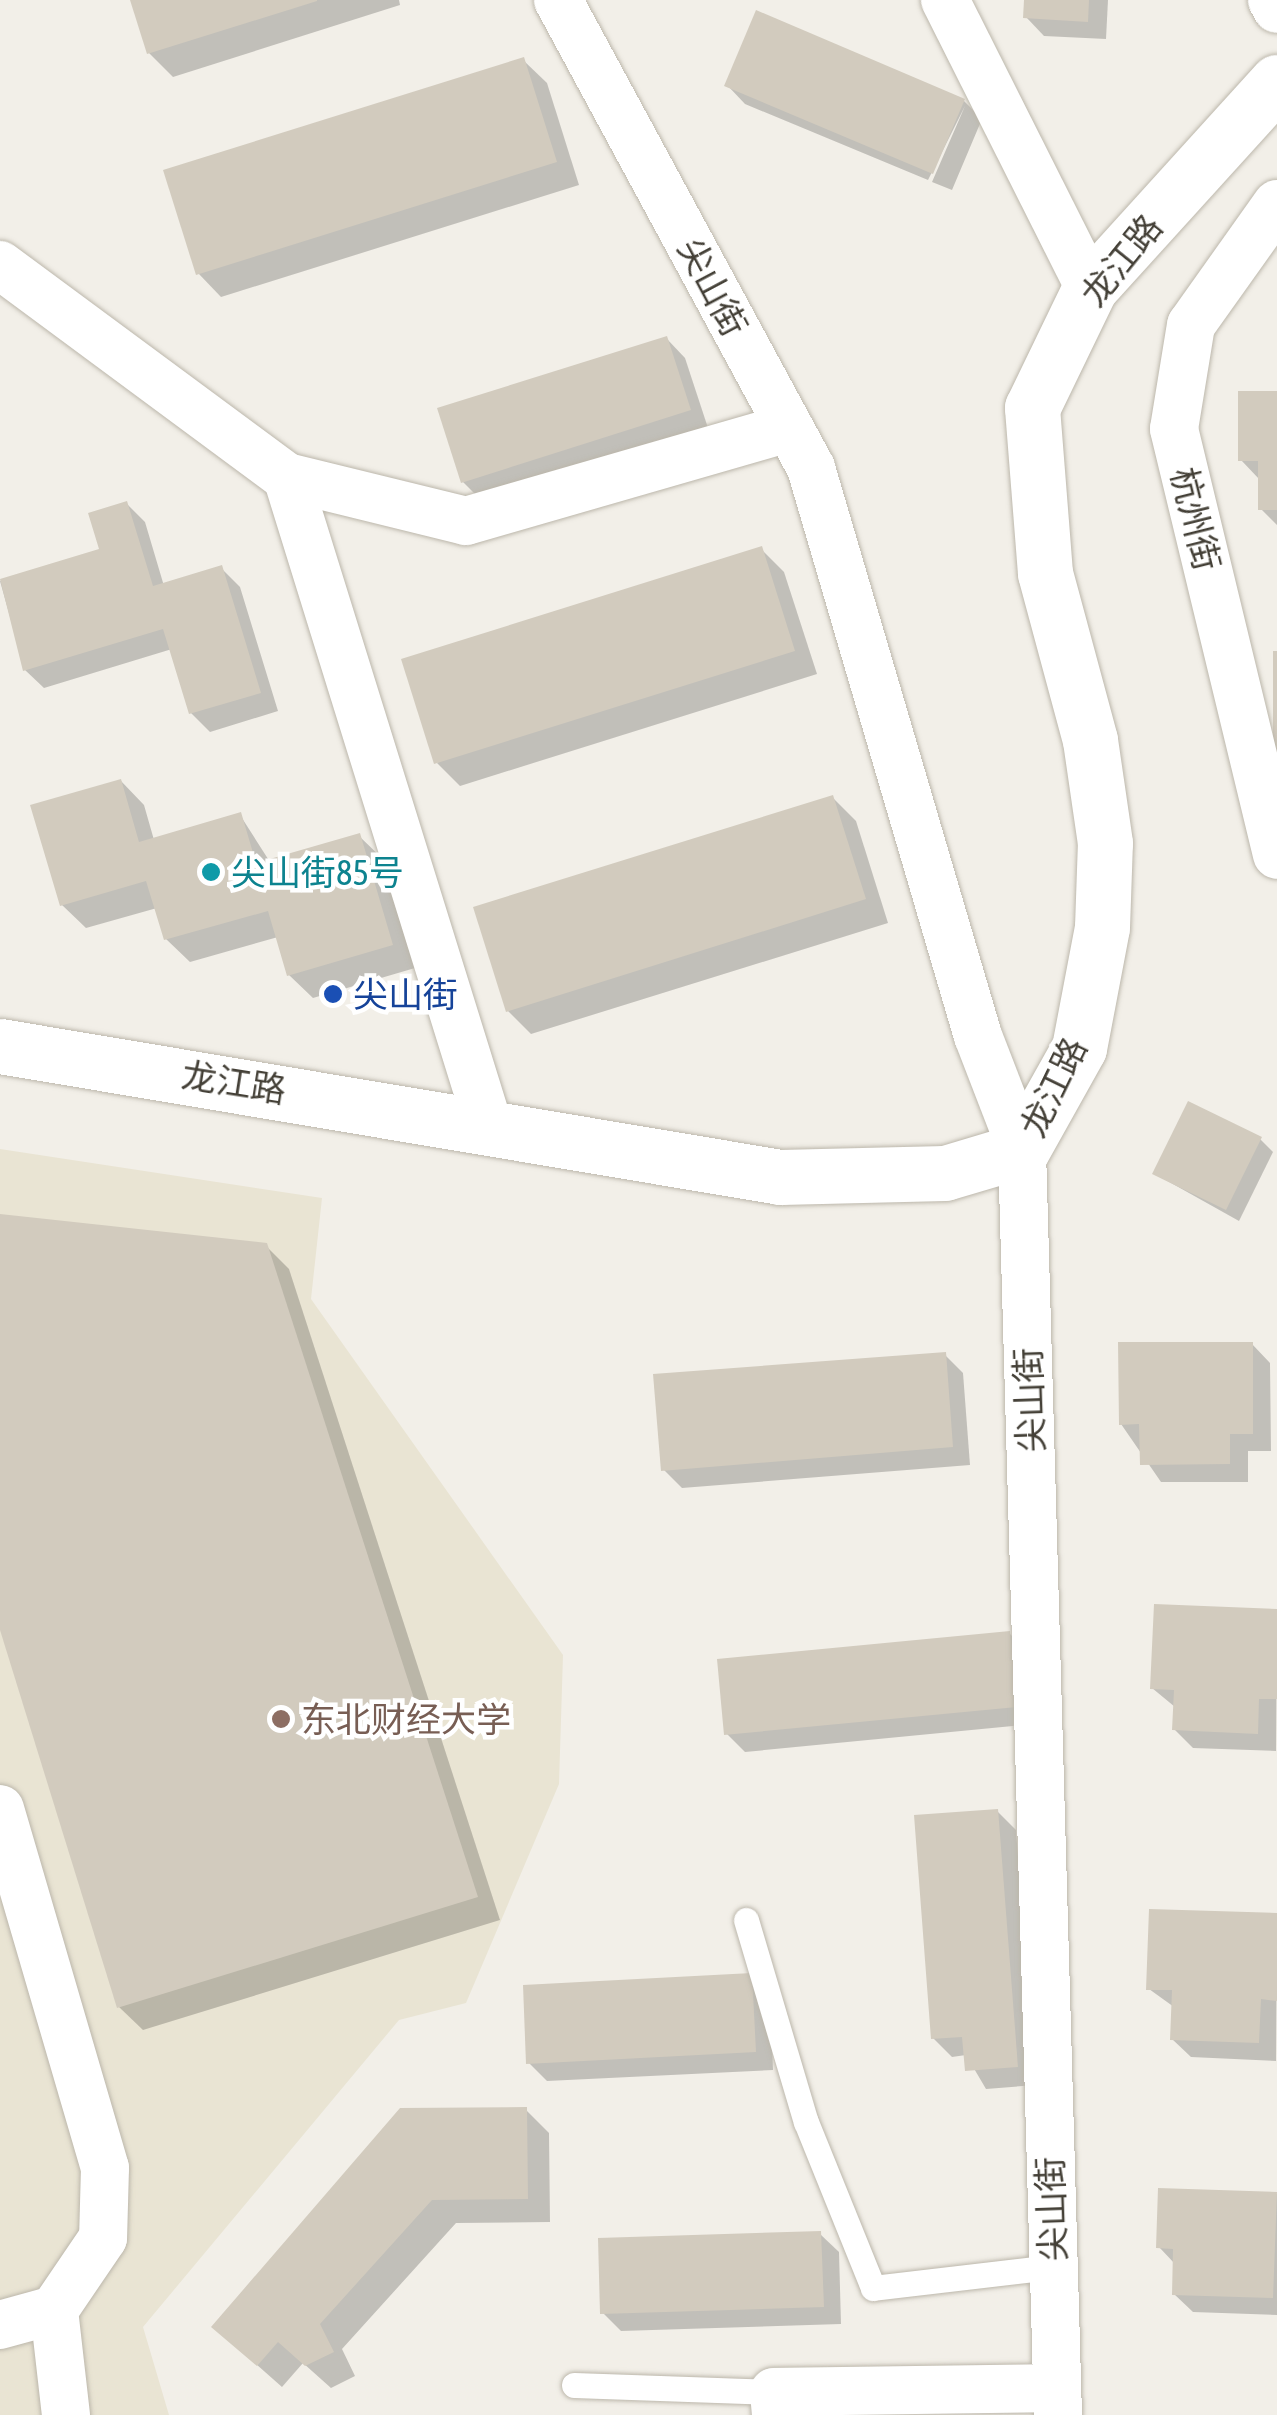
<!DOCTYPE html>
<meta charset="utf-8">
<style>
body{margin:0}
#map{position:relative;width:1277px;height:2415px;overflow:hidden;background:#f2efe8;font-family:"Asap Condensed","Noto Sans SC",sans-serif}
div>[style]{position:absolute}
.education>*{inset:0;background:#e9e4d3}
.shadow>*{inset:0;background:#0003}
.building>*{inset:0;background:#d2cbbe}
.roads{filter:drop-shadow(0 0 2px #bcb7ab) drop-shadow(0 0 2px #bcb7ab)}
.service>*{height:25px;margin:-12.5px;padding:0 12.5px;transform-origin:12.5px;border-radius:12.5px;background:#fff}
.minor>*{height:48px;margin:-24px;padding:0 24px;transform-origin:24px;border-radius:24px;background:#fff}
.tertiary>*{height:55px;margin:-27.5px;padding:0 27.5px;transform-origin:27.5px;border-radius:27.5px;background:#fff}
.dots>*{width:28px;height:28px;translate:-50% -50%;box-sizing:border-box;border:5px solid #fff;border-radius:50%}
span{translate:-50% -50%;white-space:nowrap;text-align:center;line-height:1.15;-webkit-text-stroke:9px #fff;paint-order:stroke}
.street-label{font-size:35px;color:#444037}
.culture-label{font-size:35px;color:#0d838f}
.left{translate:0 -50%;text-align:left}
.transit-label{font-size:35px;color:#164399}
.education-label{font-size:35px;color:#785e54}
</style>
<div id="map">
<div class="education">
<i style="clip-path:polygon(0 1149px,322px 1198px,311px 1299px,563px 1655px,559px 1784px,466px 2003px,399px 2020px,143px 2327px,169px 2415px,0 2415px)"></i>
</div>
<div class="shadow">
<i style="clip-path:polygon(132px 0,399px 0,400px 5px,173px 77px,149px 53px)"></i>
<i style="clip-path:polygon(1027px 0,1108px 0,1106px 39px,1044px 36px,1026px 17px)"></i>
<i style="clip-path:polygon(523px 60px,547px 83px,579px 185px,221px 297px,198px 273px)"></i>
<i style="clip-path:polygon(727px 85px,964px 101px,982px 119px,952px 190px,932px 182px,965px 106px,928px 180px,745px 104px)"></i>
<i style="clip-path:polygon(667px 339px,685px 358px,708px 428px,481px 500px,463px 482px)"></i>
<i style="clip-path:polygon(1277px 393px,1277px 525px,1261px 509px,1259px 479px,1241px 460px)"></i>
<i style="clip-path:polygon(126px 503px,145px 522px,164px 586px,221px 568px,240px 587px,278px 711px,210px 732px,191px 713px,172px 649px,44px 688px,25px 670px,0 581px,102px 550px)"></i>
<i style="clip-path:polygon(761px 549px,784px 572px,817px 674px,460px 786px,437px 763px)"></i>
<i style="clip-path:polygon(121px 781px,144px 805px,154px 840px,240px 815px,270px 862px,359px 836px,383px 859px,415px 968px,313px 998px,289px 975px,278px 937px,190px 962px,166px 939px,157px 908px,86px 928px,62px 905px)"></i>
<i style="clip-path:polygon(832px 797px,856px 821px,888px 923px,531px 1034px,508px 1011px)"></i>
<i style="clip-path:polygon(1260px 1139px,1273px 1152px,1239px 1221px,1155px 1174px)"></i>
<i style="clip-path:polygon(0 1217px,265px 1245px,289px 1269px,500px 1920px,143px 2030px,119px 2007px,0 1621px)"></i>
<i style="clip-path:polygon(1252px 1344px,1270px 1363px,1271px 1451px,1248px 1451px,1248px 1482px,1161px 1482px,1121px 1424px)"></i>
<i style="clip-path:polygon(945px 1355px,963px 1373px,970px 1465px,682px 1488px,663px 1469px)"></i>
<i style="clip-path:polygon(1277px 1611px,1276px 1751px,1193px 1748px,1174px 1729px,1175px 1707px,1152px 1688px)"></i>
<i style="clip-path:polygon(1009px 1633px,1028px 1652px,1034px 1724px,745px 1752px,727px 1734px)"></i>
<i style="clip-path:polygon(997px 1811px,1016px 1830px,1035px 2085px,986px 2089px,966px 2055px,952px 2057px,933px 2038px)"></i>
<i style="clip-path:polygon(1277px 1916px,1276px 2061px,1191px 2057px,1172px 2039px,1174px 2007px,1149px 1989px)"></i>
<i style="clip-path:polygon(751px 1975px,770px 1994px,773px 2070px,547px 2081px,529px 2063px)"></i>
<i style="clip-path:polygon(526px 2110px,549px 2133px,550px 2222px,456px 2223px,342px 2349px,355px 2376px,331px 2388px,303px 2363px,282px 2387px,214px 2327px)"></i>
<i style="clip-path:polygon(1160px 2191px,1277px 2194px,1277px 2315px,1193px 2312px,1174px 2294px,1175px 2264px,1159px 2247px)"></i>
<i style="clip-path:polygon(820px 2234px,839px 2252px,841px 2324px,621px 2331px,603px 2313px)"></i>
</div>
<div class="building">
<i style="clip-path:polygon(130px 0,317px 0,317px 1px,147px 54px)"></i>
<i style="clip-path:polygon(1024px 0,1089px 0,1088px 22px,1023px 18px)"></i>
<i style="clip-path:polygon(756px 10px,965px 99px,933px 174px,724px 86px)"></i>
<i style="clip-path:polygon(524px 57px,557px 162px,196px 275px,163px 170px)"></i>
<i style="clip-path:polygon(667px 336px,691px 410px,461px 483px,437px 408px)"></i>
<i style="clip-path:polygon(1238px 391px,1277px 391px,1277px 510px,1258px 510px,1258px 461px,1238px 461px)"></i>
<i style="clip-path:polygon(127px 501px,153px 586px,222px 565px,261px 693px,189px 714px,163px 629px,23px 671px,0 579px,99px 549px,88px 513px)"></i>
<i style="clip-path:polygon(762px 546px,795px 651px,434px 764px,401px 659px)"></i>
<i style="clip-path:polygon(1273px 651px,1277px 651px,1277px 755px,1273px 755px)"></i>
<i style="clip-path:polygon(121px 779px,139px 842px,241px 812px,256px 863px,360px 833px,393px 945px,287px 976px,268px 911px,164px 940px,146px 881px,60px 906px,30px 805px)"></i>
<i style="clip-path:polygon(833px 795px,866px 899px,506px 1012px,473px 907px)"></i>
<i style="clip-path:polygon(1188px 1101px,1262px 1137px,1226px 1210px,1152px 1174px)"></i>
<i style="clip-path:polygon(0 1214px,267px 1243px,478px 1897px,117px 2008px,0 1630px)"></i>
<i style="clip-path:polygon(1118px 1342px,1253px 1342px,1253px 1434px,1230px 1434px,1230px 1464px,1140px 1465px,1139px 1424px,1119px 1425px)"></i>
<i style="clip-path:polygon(946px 1352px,953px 1447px,661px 1471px,653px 1374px)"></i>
<i style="clip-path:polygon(1154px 1604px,1277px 1609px,1277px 1699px,1259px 1699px,1258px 1734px,1172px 1730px,1174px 1690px,1150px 1689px)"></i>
<i style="clip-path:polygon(1010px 1631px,1017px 1707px,724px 1735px,717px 1659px)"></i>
<i style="clip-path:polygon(998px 1809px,1018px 2067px,965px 2071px,962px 2037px,931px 2039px,914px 1815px)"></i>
<i style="clip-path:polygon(1149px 1909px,1277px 1913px,1277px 2001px,1261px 1999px,1259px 2043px,1170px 2040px,1172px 1990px,1146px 1990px)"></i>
<i style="clip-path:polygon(752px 1973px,756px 2052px,526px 2064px,523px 1985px)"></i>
<i style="clip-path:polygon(527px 2107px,528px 2199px,432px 2200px,320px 2324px,334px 2352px,305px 2366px,278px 2342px,257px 2366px,211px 2327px,400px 2108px)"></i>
<i style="clip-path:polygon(1158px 2188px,1277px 2192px,1273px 2298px,1172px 2295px,1173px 2249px,1156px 2248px)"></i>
<i style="clip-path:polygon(821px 2231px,824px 2307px,600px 2314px,598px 2238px)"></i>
</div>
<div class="roads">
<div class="service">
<i style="left:746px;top:1920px;width:211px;rotate:73.5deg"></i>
<i style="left:806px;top:2122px;width:179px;rotate:68deg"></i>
<i style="left:873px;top:2288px;width:181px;rotate:-6.7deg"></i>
<i style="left:574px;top:2385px;width:200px;rotate:2deg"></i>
</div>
<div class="minor">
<i style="left:558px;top:0;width:532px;rotate:61.6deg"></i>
<i style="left:811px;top:468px;width:592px;rotate:73.62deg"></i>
<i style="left:978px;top:1036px;width:122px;rotate:68.9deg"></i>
<i style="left:1022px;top:1150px;width:1266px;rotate:88.37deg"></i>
<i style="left:945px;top:0;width:322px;rotate:63.3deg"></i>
<i style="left:1272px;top:0;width:10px;rotate:61deg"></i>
<i style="left:1277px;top:204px;width:148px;rotate:125.4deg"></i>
<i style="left:1191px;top:325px;width:105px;rotate:99.3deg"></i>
<i style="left:1174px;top:429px;width:438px;rotate:76.4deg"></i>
<i style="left:0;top:265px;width:357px;rotate:36.5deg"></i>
<i style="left:287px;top:477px;width:674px;rotate:72.75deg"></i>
<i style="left:287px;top:477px;width:184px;rotate:13.8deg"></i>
<i style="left:466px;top:521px;width:336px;rotate:-16.1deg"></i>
<i style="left:0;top:1809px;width:374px;rotate:73.7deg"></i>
<i style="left:105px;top:2168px;width:70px;rotate:91.6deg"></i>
<i style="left:103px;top:2238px;width:87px;rotate:124.2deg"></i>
<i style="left:54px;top:2310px;width:56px;rotate:164.5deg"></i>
<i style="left:54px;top:2310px;width:106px;rotate:83.5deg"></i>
<i style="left:776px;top:2415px;width:23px;rotate:-95deg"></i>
<i style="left:774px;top:2392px;width:283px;rotate:-0.8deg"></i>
</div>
<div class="tertiary">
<i style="left:0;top:1046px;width:791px;rotate:9.53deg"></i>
<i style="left:780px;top:1177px;width:165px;rotate:-1.4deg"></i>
<i style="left:945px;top:1173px;width:80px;rotate:-16.6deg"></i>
<i style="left:1022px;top:1150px;width:117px;rotate:-60.8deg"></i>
<i style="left:1079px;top:1048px;width:123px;rotate:-79.2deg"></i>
<i style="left:1102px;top:927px;width:84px;rotate:-88deg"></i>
<i style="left:1105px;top:843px;width:104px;rotate:-98.3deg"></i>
<i style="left:1090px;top:740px;width:173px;rotate:-105.1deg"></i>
<i style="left:1045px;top:573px;width:166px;rotate:-94.5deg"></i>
<i style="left:1032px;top:408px;width:133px;rotate:-64.2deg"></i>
<i style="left:1090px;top:288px;width:278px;rotate:-47.8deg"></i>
</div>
</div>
<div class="dots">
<i style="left:211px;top:872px;background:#0f9aa8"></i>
<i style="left:333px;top:994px;background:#1a4fb4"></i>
<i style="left:281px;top:1719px;background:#8d6e63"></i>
</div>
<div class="street-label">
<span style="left:1121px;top:260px;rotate:-51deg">龙江路</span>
<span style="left:713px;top:287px;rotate:62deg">尖山街</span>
<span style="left:1196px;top:519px;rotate:76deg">杭州街</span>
<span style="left:234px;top:1082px;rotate:9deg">龙江路</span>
<span style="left:1053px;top:1087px;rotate:-64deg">龙江路</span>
<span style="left:1029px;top:1400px;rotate:-92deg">尖山街</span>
<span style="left:1051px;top:2209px;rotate:-92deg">尖山街</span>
</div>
<div class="culture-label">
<span class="left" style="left:231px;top:872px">尖山街85号</span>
</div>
<div class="transit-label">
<span class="left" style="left:353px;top:994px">尖山街</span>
</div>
<div class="education-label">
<span class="left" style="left:301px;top:1719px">东北财经大学</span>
</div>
</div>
